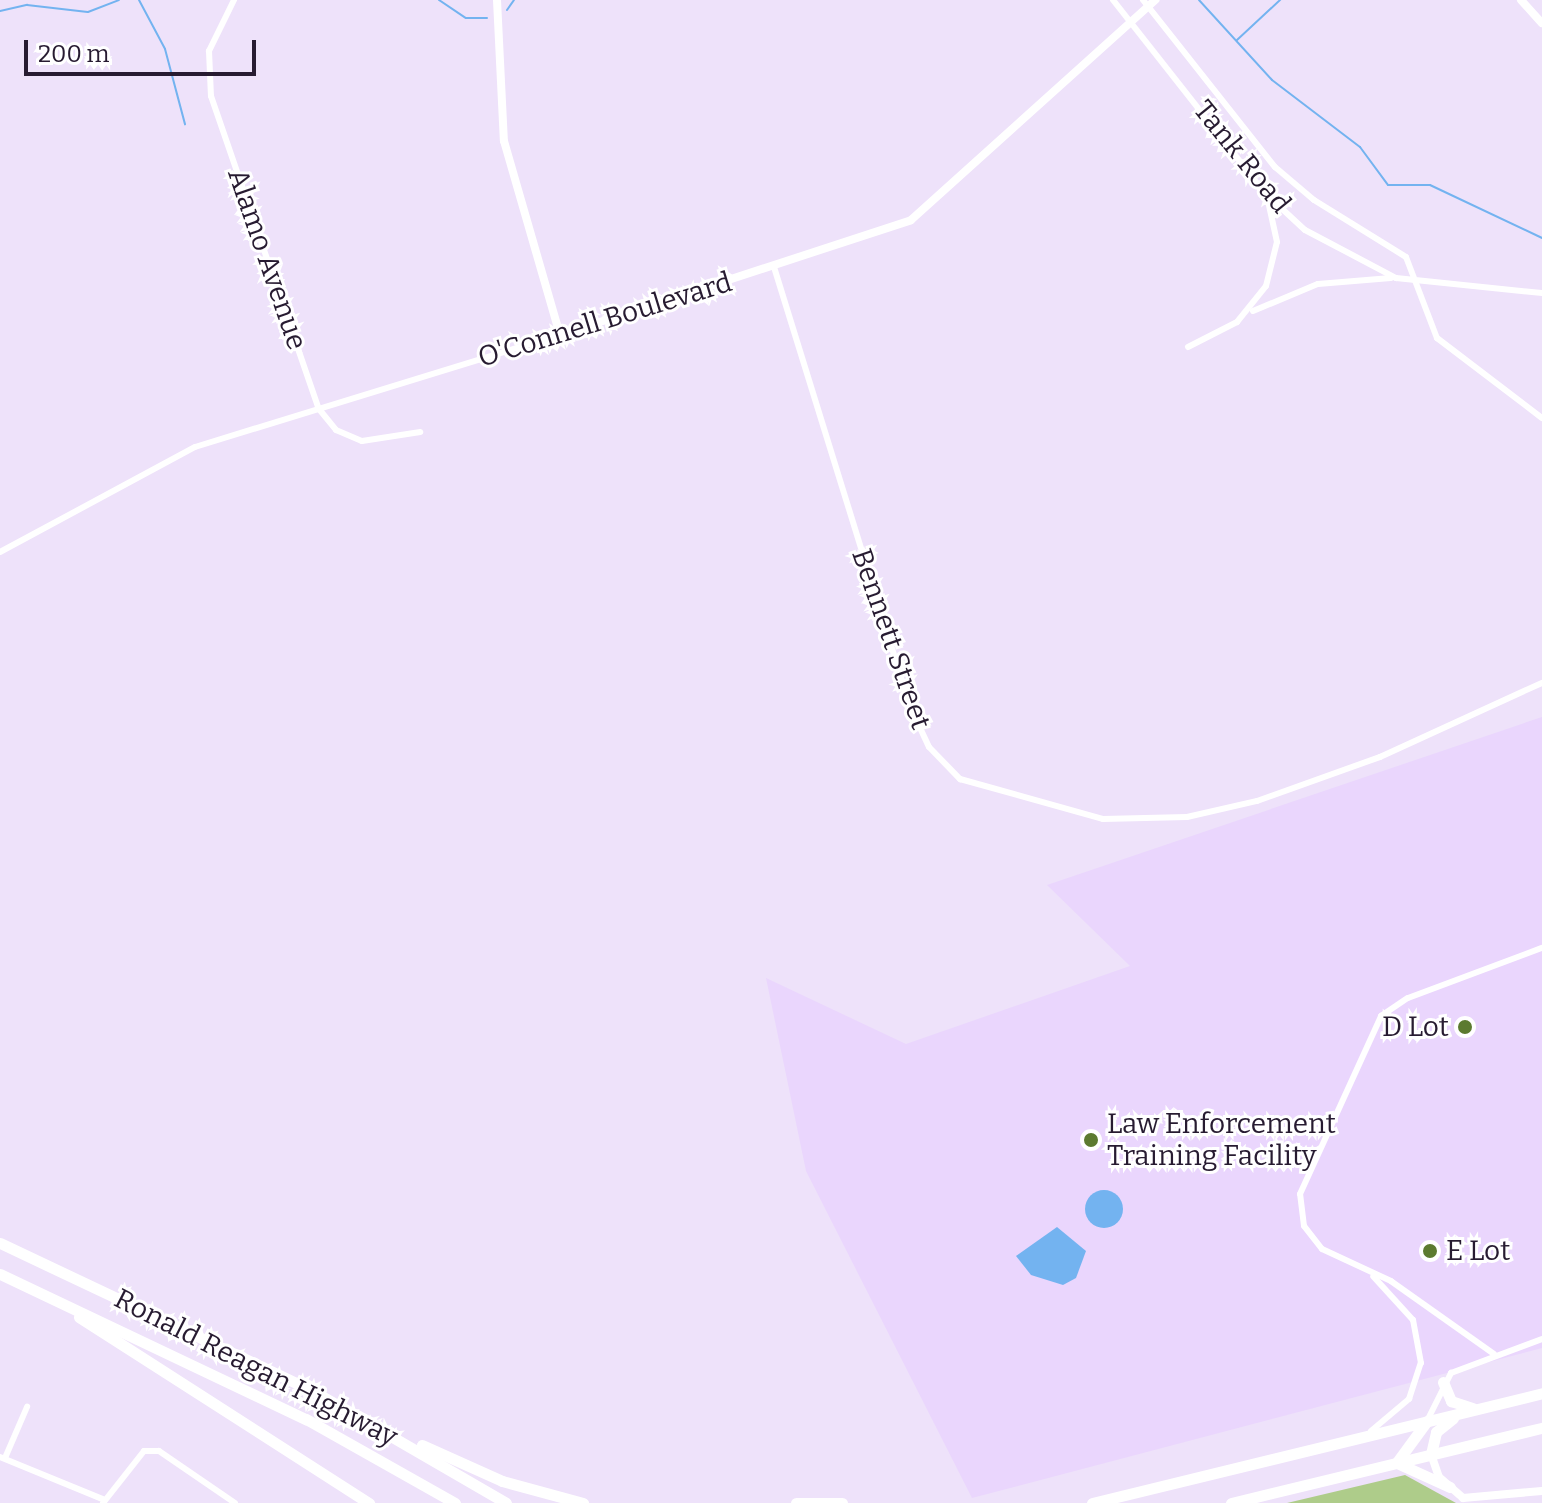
<!DOCTYPE html>
<style>
body{margin:0}
#map{position:relative;width:1542px;height:1503px;overflow:hidden;background:#eee2fa;font-family:Bitter,serif}
div>[style]{position:absolute}
.built>*{inset:0;background:#ead6fd}
.green>*{inset:0;background:#aecc8a}
.water>*{inset:0;background:#73b3f0}
.round{border-radius:50%}
.stream>*{height:2px;margin:-1px;padding:0 1px;transform-origin:1px;border-radius:1px;background:#73b3f0}
.street>*{height:6px;margin:-3px;padding:0 3px;transform-origin:3px;border-radius:3px;background:#fff}
.secondary>*{height:8px;margin:-4px;padding:0 4px;transform-origin:4px;border-radius:4px;background:#fff}
.highway>*{height:11px;margin:-5.5px;padding:0 5.5px;transform-origin:5.5px;border-radius:5.5px;background:#fff}
.dots>*{width:22px;height:22px;translate:-50% -50%;box-sizing:border-box;border:4px solid #fff;border-radius:50%}
span{translate:-50% -50%;white-space:nowrap;text-align:center;line-height:1.15;-webkit-text-stroke:6px #fff;paint-order:stroke}
.street-label{font-size:28px;color:#271b31}
.poi-label{font-size:28px;color:#271b31}
.right{translate:-100% -50%;text-align:right}
.left{translate:0 -50%;text-align:left}
.scale{position:absolute;left:24px;top:40px;width:232px;height:36px;box-sizing:border-box;border:4px solid #271b31;border-top:0;padding-left:10px;font-size:24px;line-height:28px;white-space:nowrap;color:#271b31;-webkit-text-stroke:6px #fff;paint-order:stroke}
</style>
<div id="map">
<div class="built">
<i style="clip-path:polygon(1542px 717px,1542px 1348px,972px 1498px,806px 1171px,766px 978px,906px 1044px,1130px 966px,1047px 885px)"></i>
</div>
<div class="green">
<i style="clip-path:polygon(1405px 1475px,1456px 1503px,1287px 1503px)"></i>
</div>
<div class="water">
<i class="round" style="left:1085px;top:1190px;width:38px;height:38px"></i>
<i style="clip-path:polygon(1057px 1227px,1086px 1251px,1076px 1278px,1063px 1285px,1031px 1275px,1016px 1256px)"></i>
</div>
<div class="stream">
<i style="left:139px;top:0;width:55px;rotate:62deg"></i>
<i style="left:165px;top:49px;width:78px;rotate:75.1deg"></i>
<i style="left:439px;top:0;width:32px;rotate:34deg"></i>
<i style="left:466px;top:18px;width:21px"></i>
<i style="left:1199px;top:0;width:108px;rotate:47.6deg"></i>
<i style="left:1272px;top:80px;width:111px;rotate:37.3deg"></i>
<i style="left:1360px;top:147px;width:47px;rotate:53.6deg"></i>
<i style="left:1388px;top:185px;width:42px"></i>
<i style="left:1430px;top:185px;width:124px;rotate:25.3deg"></i>
<i style="left:507px;top:10px;width:12px;rotate:-55deg"></i>
<i style="left:0;top:11px;width:28px;rotate:-13deg"></i>
<i style="left:27px;top:5px;width:61px;rotate:6.5deg"></i>
<i style="left:88px;top:12px;width:33px;rotate:-21deg"></i>
<i style="left:1237px;top:40px;width:59px;rotate:-42.9deg"></i>
</div>
<div class="street">
<i style="left:234px;top:0;width:57px;rotate:116.1deg"></i>
<i style="left:209px;top:51px;width:45px;rotate:87.5deg"></i>
<i style="left:211px;top:96px;width:331px;rotate:71deg"></i>
<i style="left:319px;top:409px;width:27px;rotate:51deg"></i>
<i style="left:336px;top:430px;width:28px;rotate:23deg"></i>
<i style="left:362px;top:441px;width:59px;rotate:-8.8deg"></i>
<i style="left:1113px;top:0;width:246px;rotate:51.8deg"></i>
<i style="left:1265px;top:193px;width:54px;rotate:42.8deg"></i>
<i style="left:1305px;top:230px;width:103px;rotate:27.8deg"></i>
<i style="left:1396px;top:278px;width:147px;rotate:5.9deg"></i>
<i style="left:1143px;top:0;width:213px;rotate:51.7deg"></i>
<i style="left:1275px;top:167px;width:51px;rotate:40.2deg"></i>
<i style="left:1314px;top:200px;width:108px;rotate:31.8deg"></i>
<i style="left:1406px;top:257px;width:87px;rotate:69.1deg"></i>
<i style="left:1437px;top:338px;width:132px;rotate:37.3deg"></i>
<i style="left:774px;top:267px;width:457px;rotate:72.8deg"></i>
<i style="left:909px;top:704px;width:47px;rotate:65.1deg"></i>
<i style="left:929px;top:747px;width:45px;rotate:45.9deg"></i>
<i style="left:960px;top:779px;width:148px;rotate:15.6deg"></i>
<i style="left:1103px;top:819px;width:84px;rotate:-1.4deg"></i>
<i style="left:1187px;top:817px;width:72px;rotate:-12.9deg"></i>
<i style="left:1257px;top:801px;width:131px;rotate:-19.7deg"></i>
<i style="left:1380px;top:757px;width:178px;rotate:-24.6deg"></i>
<i style="left:1253px;top:311px;width:70px;rotate:-22.6deg"></i>
<i style="left:1318px;top:284px;width:73px;rotate:-4.7deg"></i>
<i style="left:1188px;top:347px;width:55px;rotate:-27deg"></i>
<i style="left:1237px;top:322px;width:46px;rotate:-51.1deg"></i>
<i style="left:1266px;top:286px;width:45px;rotate:-76deg"></i>
<i style="left:1277px;top:242px;width:47px;rotate:-102.3deg"></i>
<i style="left:0;top:552px;width:221px;rotate:-28.3deg"></i>
<i style="left:195px;top:447px;width:382px;rotate:-17.1deg"></i>
<i style="left:1494px;top:1354px;width:126px;rotate:-144.7deg"></i>
<i style="left:1391px;top:1281px;width:76px;rotate:-155.1deg"></i>
<i style="left:1322px;top:1249px;width:29px;rotate:-128deg"></i>
<i style="left:1304px;top:1226px;width:32px;rotate:-97deg"></i>
<i style="left:1300px;top:1194px;width:196px;rotate:-65.5deg"></i>
<i style="left:1381px;top:1016px;width:32px;rotate:-34deg"></i>
<i style="left:1408px;top:998px;width:143px;rotate:-20.5deg"></i>
<i style="left:1427px;top:1421px;width:54px;rotate:-63.4deg"></i>
<i style="left:1451px;top:1373px;width:97px;rotate:-20.5deg"></i>
<i style="left:1371px;top:1431px;width:50px;rotate:-40.1deg"></i>
<i style="left:1409px;top:1399px;width:38px;rotate:-72deg"></i>
<i style="left:1421px;top:1363px;width:44px;rotate:-100.5deg"></i>
<i style="left:1413px;top:1320px;width:59px;rotate:-132.3deg"></i>
<i style="left:0;top:1457px;width:113px;rotate:22.3deg"></i>
<i style="left:5px;top:1458px;width:56px;rotate:-66.7deg"></i>
<i style="left:103px;top:1503px;width:66px;rotate:-51.7deg"></i>
<i style="left:144px;top:1451px;width:15px"></i>
<i style="left:159px;top:1451px;width:92px;rotate:34.4deg"></i>
</div>
<div class="secondary">
<i style="left:497px;top:0;width:141px;rotate:87.2deg"></i>
<i style="left:504px;top:141px;width:202px;rotate:73.9deg"></i>
<i style="left:560px;top:335px;width:369px;rotate:-18.1deg"></i>
<i style="left:911px;top:220px;width:329px;rotate:-42deg"></i>
<i style="left:1521px;top:0;width:31px;rotate:48deg"></i>
<i style="left:1431px;top:1454px;width:24px;rotate:71deg"></i>
<i style="left:1439px;top:1477px;width:32px;rotate:41deg"></i>
<i style="left:1463px;top:1498px;width:79px;rotate:-5.1deg"></i>
</div>
<div class="highway">
<i style="left:0;top:1243px;width:346px;rotate:25.3deg"></i>
<i style="left:313px;top:1391px;width:223px;rotate:30.1deg"></i>
<i style="left:0;top:1274px;width:339px;rotate:25.4deg"></i>
<i style="left:306px;top:1419px;width:171px;rotate:29.4deg"></i>
<i style="left:79px;top:1317px;width:345px;rotate:32.7deg"></i>
<i style="left:1443px;top:1382px;width:21px;rotate:67deg"></i>
<i style="left:1451px;top:1401px;width:23px;rotate:18deg"></i>
<i style="left:422px;top:1445px;width:88px;rotate:24.2deg"></i>
<i style="left:502px;top:1481px;width:84px;rotate:15.2deg"></i>
<i style="left:1431px;top:1454px;width:23px;rotate:-77deg"></i>
<i style="left:1436px;top:1432px;width:22px;rotate:-39deg"></i>
<i style="left:1397px;top:1462px;width:51px;rotate:-53.8deg"></i>
<i style="left:1397px;top:1463px;width:58px;rotate:24.4deg"></i>
<i style="left:796px;top:1503px;width:46px"></i>
<i style="left:1092px;top:1503px;width:463px;rotate:-13.7deg"></i>
<i style="left:1231px;top:1503px;width:320px;rotate:-13.6deg"></i>
</div>
<div class="dots">
<i style="left:1465px;top:1027px;background:#5c7a30"></i>
<i style="left:1091px;top:1140px;background:#5c7a30"></i>
<i style="left:1430px;top:1251px;background:#5c7a30"></i>
</div>
<div class="street-label">
<span style="left:1242px;top:157px;rotate:51deg">Tank Road</span>
<span style="left:267px;top:259px;rotate:71deg">Alamo Avenue</span>
<span style="left:605px;top:320px;rotate:-17deg">O'Connell Boulevard</span>
<span style="left:891px;top:639px;rotate:71deg">Bennett Street</span>
<span style="left:256px;top:1368px;rotate:27deg">Ronald Reagan Highway</span>
</div>
<div class="poi-label">
<span class="right" style="left:1449px;top:1027px">D Lot</span>
<span class="left" style="left:1107px;top:1140px">Law Enforcement<br>Training Facility</span>
<span class="left" style="left:1446px;top:1251px">E Lot</span>
</div>
<div class="scale">200 m</div>
</div>
